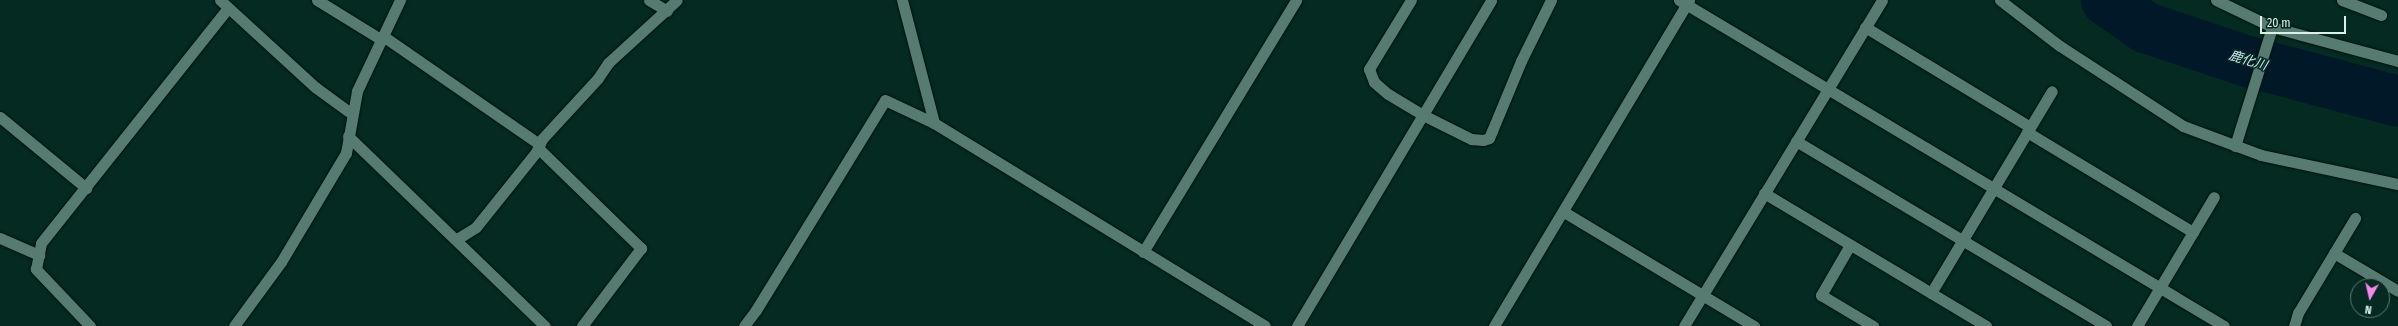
<!DOCTYPE html>
<meta charset="utf-8">
<style>
body{margin:0}
#map{position:relative;width:2398px;height:326px;overflow:hidden;background:#052a22;font-family:"Fira Sans Condensed","Noto Sans JP",sans-serif}
div>[style]{position:absolute}
.river>*{height:51px;margin:-25.5px;padding:0 25.5px;transform-origin:25.5px;border-radius:25.5px;background:#001827}
.roads{filter:drop-shadow(0 0 1px #00110c) drop-shadow(0 0 1px #00110c)}
.service>*{height:11px;margin:-5.5px;padding:0 5.5px;transform-origin:5.5px;border-radius:5.5px;background:#577b70}
.minor>*{height:11px;margin:-5.5px;padding:0 5.5px;transform-origin:5.5px;border-radius:5.5px;background:#577b70}
.tertiary>*{height:11px;margin:-5.5px;padding:0 5.5px;transform-origin:5.5px;border-radius:5.5px;background:#577b70}
span{translate:-50% -50%;white-space:nowrap;text-align:center;line-height:1.15;-webkit-text-stroke:3px #052a22;paint-order:stroke}
.water-label{font-size:13px;color:#cee7f8;font-style:italic}
.north{position:absolute;left:2350px;top:278px;width:40px;height:40px;box-sizing:border-box;background:#052a22;border:1px solid #5b7972;border-radius:50%;rotate:188deg;font-size:11px;font-weight:700;line-height:16px;text-align:center;color:#dcefe9}
.north::after{content:'';display:block;margin:auto;width:14px;height:18px;background:#f788eb;clip-path:polygon(50% 0,100% 100%,50% 72%,0 100%)}
.scale{position:absolute;left:2260px;top:16px;width:86px;height:18px;box-sizing:border-box;border:2px solid #dcefe9;border-top:0;padding-left:5px;font-size:12px;line-height:14px;white-space:nowrap;color:#dcefe9;-webkit-text-stroke:3px #052a22;paint-order:stroke}
</style>
<div id="map">
<div class="river">
<i style="left:2106px;top:0;width:47px;rotate:34.7deg"></i>
<i style="left:2145px;top:27px;width:108px;rotate:18.4deg"></i>
<i style="left:2247px;top:61px;width:156px;rotate:14.8deg"></i>
</div>
<div class="roads">
<div class="service">
<i style="left:649px;top:0;width:21px;rotate:31deg"></i>
<i style="left:383px;top:36px;width:190px;rotate:34.7deg"></i>
<i style="left:2027px;top:132px;width:194px;rotate:31.1deg"></i>
<i style="left:1796px;top:141px;width:361px;rotate:30.8deg"></i>
<i style="left:538px;top:148px;width:144px;rotate:44.2deg"></i>
<i style="left:641px;top:248px;width:98px;rotate:127.1deg"></i>
<i style="left:457px;top:239px;width:22px;rotate:-32deg"></i>
<i style="left:476px;top:227px;width:96px;rotate:-51.3deg"></i>
<i style="left:536px;top:152px;width:14px;rotate:-65deg"></i>
<i style="left:542px;top:139px;width:83px;rotate:-47.4deg"></i>
<i style="left:598px;top:78px;width:18px;rotate:-56deg"></i>
<i style="left:608px;top:63px;width:93px;rotate:-42.4deg"></i>
<i style="left:1850px;top:245px;width:58px;rotate:120.1deg"></i>
<i style="left:1821px;top:295px;width:61px;rotate:30.8deg"></i>
</div>
<div class="minor">
<i style="left:220px;top:0;width:129px;rotate:42.5deg"></i>
<i style="left:315px;top:87px;width:46px;rotate:36.1deg"></i>
<i style="left:317px;top:0;width:76px;rotate:31.6deg"></i>
<i style="left:902px;top:0;width:127px;rotate:75.4deg"></i>
<i style="left:1411px;top:0;width:81px;rotate:121.3deg"></i>
<i style="left:1369px;top:69px;width:14px;rotate:69deg"></i>
<i style="left:1374px;top:82px;width:18px;rotate:41deg"></i>
<i style="left:1388px;top:94px;width:41px;rotate:31deg"></i>
<i style="left:1423px;top:115px;width:54px;rotate:26.6deg"></i>
<i style="left:1471px;top:139px;width:12px;rotate:5deg"></i>
<i style="left:1483px;top:140px;width:6px;rotate:-18deg"></i>
<i style="left:1489px;top:138px;width:8px;rotate:-67deg"></i>
<i style="left:1492px;top:131px;width:76px;rotate:-67.5deg"></i>
<i style="left:1521px;top:61px;width:68px;rotate:-63.8deg"></i>
<i style="left:1679px;top:0;width:635px;rotate:30.89deg"></i>
<i style="left:2000px;top:0;width:76px;rotate:37.5deg"></i>
<i style="left:2060px;top:46px;width:147px;rotate:33deg"></i>
<i style="left:2183px;top:126px;width:83px;rotate:20.4deg"></i>
<i style="left:2261px;top:155px;width:140px;rotate:12deg"></i>
<i style="left:2216px;top:0;width:62px;rotate:25.7deg"></i>
<i style="left:2272px;top:27px;width:131px;rotate:15.1deg"></i>
<i style="left:2342px;top:0;width:42px;rotate:21deg"></i>
<i style="left:1865px;top:27px;width:193px;rotate:31.2deg"></i>
<i style="left:0;top:117px;width:112px;rotate:39.5deg"></i>
<i style="left:348px;top:136px;width:274px;rotate:44deg"></i>
<i style="left:2235px;top:146px;width:125px;rotate:-72.7deg"></i>
<i style="left:1764px;top:193px;width:259px;rotate:30.9deg"></i>
<i style="left:1564px;top:212px;width:222px;rotate:31deg"></i>
<i style="left:0;top:238px;width:43px;rotate:23.6deg"></i>
<i style="left:1143px;top:252px;width:295px;rotate:-58.7deg"></i>
<i style="left:2334px;top:253px;width:74px;rotate:30.7deg"></i>
<i style="left:1931px;top:293px;width:235px;rotate:-59.1deg"></i>
<i style="left:90px;top:326px;width:79px;rotate:-133.5deg"></i>
<i style="left:36px;top:269px;width:26px;rotate:-79deg"></i>
<i style="left:41px;top:243px;width:300px;rotate:-51.5deg"></i>
<i style="left:234px;top:326px;width:79px;rotate:-53.7deg"></i>
<i style="left:281px;top:262px;width:127px;rotate:-59.2deg"></i>
<i style="left:346px;top:153px;width:63px;rotate:-79.9deg"></i>
<i style="left:357px;top:91px;width:101px;rotate:-64.7deg"></i>
<i style="left:744px;top:326px;width:20px;rotate:-53deg"></i>
<i style="left:756px;top:310px;width:246px;rotate:-58.4deg"></i>
<i style="left:885px;top:100px;width:54px;rotate:25.1deg"></i>
<i style="left:934px;top:123px;width:388px;rotate:31.5deg"></i>
<i style="left:1494px;top:326px;width:380px;rotate:-59.1deg"></i>
<i style="left:1684px;top:326px;width:381px;rotate:-58.7deg"></i>
<i style="left:2137px;top:326px;width:150px;rotate:-59.2deg"></i>
<i style="left:2294px;top:326px;width:14px;rotate:-73deg"></i>
<i style="left:2298px;top:313px;width:111px;rotate:-59deg"></i>
</div>
<div class="tertiary">
<i style="left:1297px;top:326px;width:379px;rotate:-59.2deg"></i>
</div>
</div>
<div class="water-label">
<span style="left:2248px;top:61px;rotate:17deg">鹿化川</span>
</div>
<div class="north">N</div>
<div class="scale">20 m</div>
</div>
